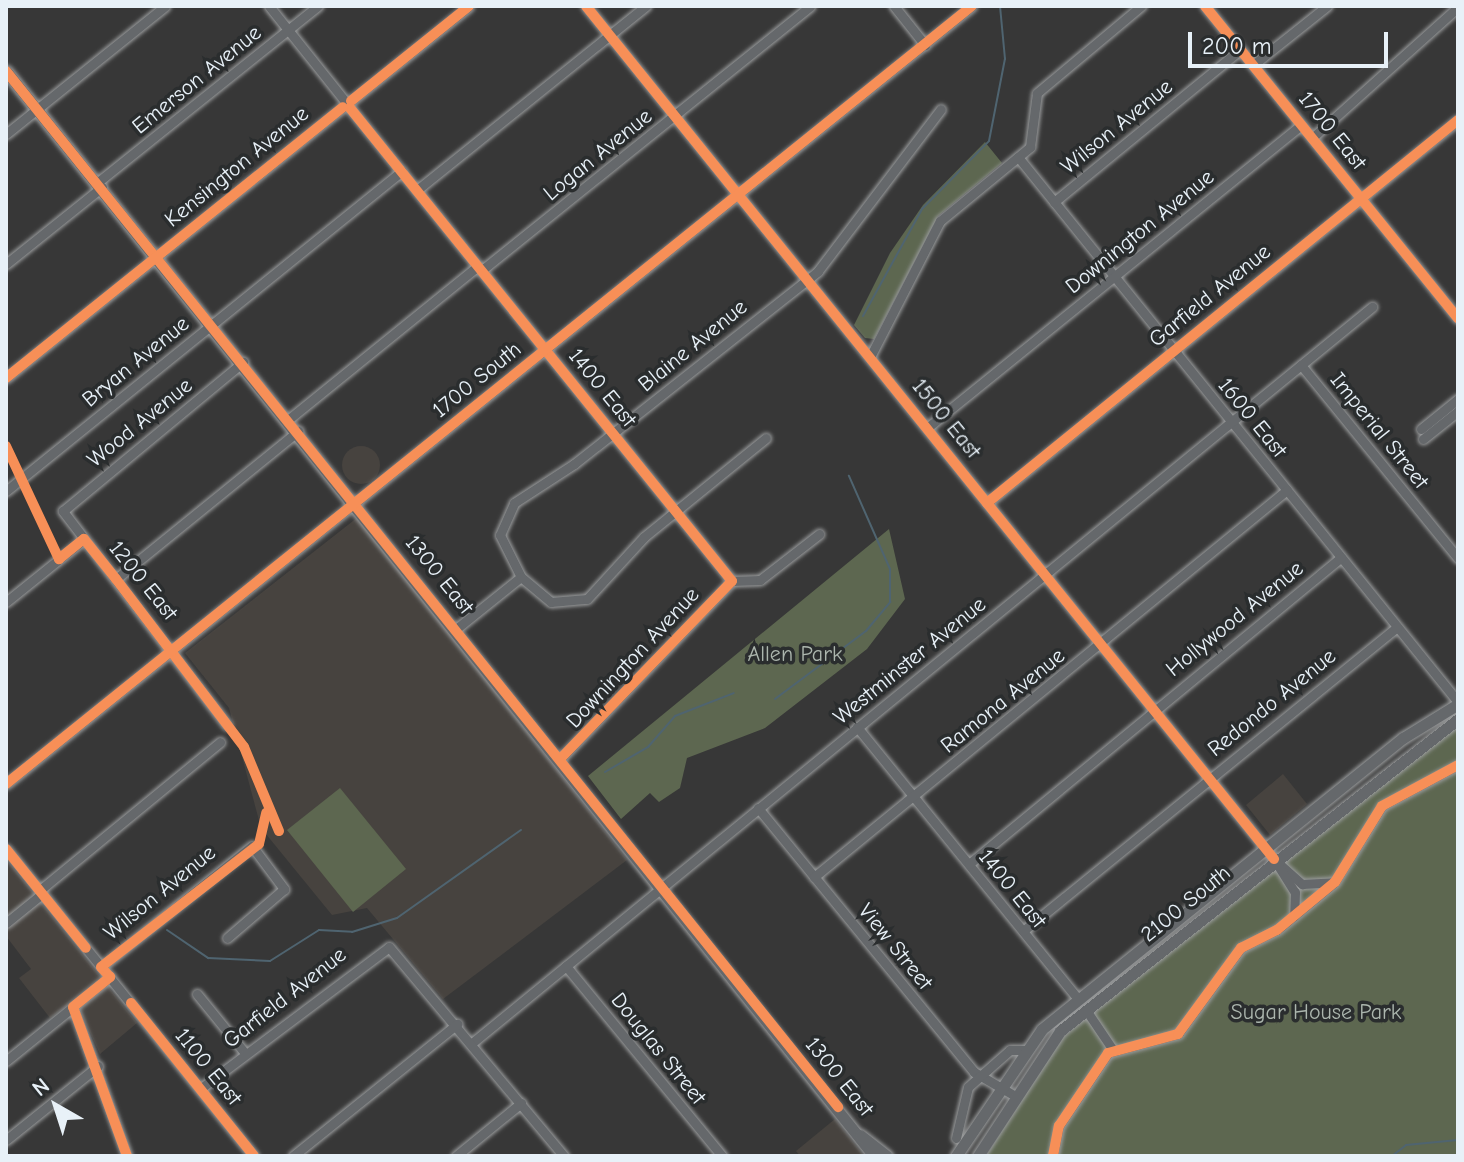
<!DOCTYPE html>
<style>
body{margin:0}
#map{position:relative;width:1464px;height:1162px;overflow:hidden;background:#373737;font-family:"Comic Neue",sans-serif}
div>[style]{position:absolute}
.built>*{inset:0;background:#47433f}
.round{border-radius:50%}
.green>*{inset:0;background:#5d6750}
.stream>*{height:2px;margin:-1px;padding:0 1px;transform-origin:1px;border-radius:1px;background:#4f6470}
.roads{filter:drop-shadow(0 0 2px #9b9d9e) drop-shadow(0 0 2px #9b9d9e)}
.minor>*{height:9px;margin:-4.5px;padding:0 4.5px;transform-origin:4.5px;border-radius:4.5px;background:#65686b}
.major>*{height:11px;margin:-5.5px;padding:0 5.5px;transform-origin:5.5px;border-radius:5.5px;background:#65686b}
.cycleway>*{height:10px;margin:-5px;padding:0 5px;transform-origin:5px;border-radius:5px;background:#f78f57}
span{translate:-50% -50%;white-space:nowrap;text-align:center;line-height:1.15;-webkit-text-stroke:7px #2a2d2e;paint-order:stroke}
.street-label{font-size:22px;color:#e8f1f8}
.park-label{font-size:22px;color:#acb6ae}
.frame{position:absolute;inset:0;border:8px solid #e8f1f8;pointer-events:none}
.north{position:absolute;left:16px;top:1066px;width:80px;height:80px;-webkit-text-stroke:6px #2a2d2e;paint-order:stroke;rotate:321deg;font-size:22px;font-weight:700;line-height:32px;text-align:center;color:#e8f1f8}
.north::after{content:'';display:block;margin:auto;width:28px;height:36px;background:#e8f1f8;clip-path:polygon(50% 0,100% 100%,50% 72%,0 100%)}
.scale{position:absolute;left:1188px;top:32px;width:200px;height:36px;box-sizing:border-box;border:4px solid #e8f1f8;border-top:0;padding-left:10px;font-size:24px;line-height:28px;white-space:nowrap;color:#e8f1f8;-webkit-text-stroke:6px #2a2d2e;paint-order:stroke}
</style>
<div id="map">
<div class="built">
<i class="round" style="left:342px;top:446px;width:38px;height:38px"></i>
<i style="clip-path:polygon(358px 517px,627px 860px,443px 999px,367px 908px,332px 915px,261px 828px,229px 708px,185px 653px)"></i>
<i style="clip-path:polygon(1283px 774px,1307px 804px,1270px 835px,1246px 805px)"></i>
<i style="clip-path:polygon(6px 859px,137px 1023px,100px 1054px,75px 999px,50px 1018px,19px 978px,31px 969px,6px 936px)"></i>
<i style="clip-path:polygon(835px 1119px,864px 1156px,800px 1156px,796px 1151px)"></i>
</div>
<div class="green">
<i style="clip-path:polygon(985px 142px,1002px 163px,938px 216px,874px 339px,865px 338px,854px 325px,890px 253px,923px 205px)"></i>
<i style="clip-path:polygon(889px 529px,905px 599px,867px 649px,765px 728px,687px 758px,680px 788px,659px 802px,650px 793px,621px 819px,588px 776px)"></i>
<i style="clip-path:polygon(1458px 727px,1458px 1156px,986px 1156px,1061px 1039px,1337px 814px)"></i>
<i style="clip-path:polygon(340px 788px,406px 869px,353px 912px,287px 830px)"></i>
</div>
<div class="stream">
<i style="left:863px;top:316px;width:122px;rotate:-61.1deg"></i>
<i style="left:922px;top:209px;width:95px;rotate:-45.4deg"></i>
<i style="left:989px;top:141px;width:84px;rotate:-79deg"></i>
<i style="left:1005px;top:59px;width:53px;rotate:-95.4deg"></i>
<i style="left:775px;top:699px;width:114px;rotate:-36.8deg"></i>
<i style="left:866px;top:631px;width:38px;rotate:-50deg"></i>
<i style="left:890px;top:602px;width:33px;rotate:-90deg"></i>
<i style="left:890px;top:569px;width:102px;rotate:-113.8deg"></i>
<i style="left:605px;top:772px;width:50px;rotate:-30.2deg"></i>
<i style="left:648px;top:747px;width:41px;rotate:-48.9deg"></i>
<i style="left:675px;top:716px;width:63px;rotate:-21.3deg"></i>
<i style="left:167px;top:930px;width:50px;rotate:34.3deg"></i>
<i style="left:208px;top:958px;width:62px;rotate:2.8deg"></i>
<i style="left:270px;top:961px;width:58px;rotate:-32.3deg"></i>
<i style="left:319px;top:930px;width:33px;rotate:3deg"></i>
<i style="left:352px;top:932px;width:47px;rotate:-17.3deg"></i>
<i style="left:397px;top:918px;width:152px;rotate:-35.4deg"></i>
<i style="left:1392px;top:1156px;width:18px;rotate:-38deg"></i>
<i style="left:1406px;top:1145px;width:52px;rotate:-5.5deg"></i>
</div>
<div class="roads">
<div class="minor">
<i style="left:269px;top:6px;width:120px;rotate:51.4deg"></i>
<i style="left:586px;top:6px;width:1096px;rotate:51.11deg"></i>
<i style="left:1274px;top:859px;width:38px;rotate:42deg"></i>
<i style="left:1302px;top:884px;width:33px;rotate:-3deg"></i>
<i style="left:894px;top:6px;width:50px;rotate:51.5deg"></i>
<i style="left:1205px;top:6px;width:402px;rotate:51deg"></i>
<i style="left:1253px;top:65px;width:95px;rotate:-38.6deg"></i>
<i style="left:351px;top:101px;width:151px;rotate:-38.8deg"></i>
<i style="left:350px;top:108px;width:608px;rotate:51.08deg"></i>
<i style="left:6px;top:134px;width:204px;rotate:-38.8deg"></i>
<i style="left:1312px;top:138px;width:196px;rotate:-41.9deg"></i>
<i style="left:1018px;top:157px;width:700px;rotate:51.08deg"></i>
<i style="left:98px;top:182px;width:282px;rotate:-38.7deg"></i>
<i style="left:417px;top:190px;width:294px;rotate:-38.8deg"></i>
<i style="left:1054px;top:202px;width:240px;rotate:-39.3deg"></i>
<i style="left:6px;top:264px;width:123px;rotate:-38.7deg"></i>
<i style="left:482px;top:270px;width:421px;rotate:-38.8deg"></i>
<i style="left:870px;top:357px;width:153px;rotate:-62.8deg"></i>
<i style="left:940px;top:221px;width:117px;rotate:-39.4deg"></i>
<i style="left:1030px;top:147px;width:54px;rotate:-82.6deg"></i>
<i style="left:1037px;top:93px;width:136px;rotate:-39.9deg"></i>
<i style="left:1301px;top:365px;width:249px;rotate:50.9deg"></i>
<i style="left:6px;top:378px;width:432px;rotate:-38.8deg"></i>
<i style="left:289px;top:419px;width:243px;rotate:-39deg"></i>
<i style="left:927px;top:428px;width:481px;rotate:-39deg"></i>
<i style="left:1421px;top:429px;width:48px;rotate:-39deg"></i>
<i style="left:1423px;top:439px;width:45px;rotate:-38.7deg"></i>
<i style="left:6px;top:491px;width:509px;rotate:-38.94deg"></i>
<i style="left:987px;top:503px;width:607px;rotate:-39.12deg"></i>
<i style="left:521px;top:577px;width:47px;rotate:-116.6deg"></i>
<i style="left:500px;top:535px;width:35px;rotate:-66deg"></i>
<i style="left:514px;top:503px;width:72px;rotate:-33deg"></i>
<i style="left:574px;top:464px;width:311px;rotate:-38.3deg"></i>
<i style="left:818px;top:271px;width:203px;rotate:-52.8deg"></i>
<i style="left:116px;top:579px;width:235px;rotate:-39.1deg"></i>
<i style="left:732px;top:581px;width:28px;rotate:-2deg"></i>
<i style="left:760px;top:580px;width:75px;rotate:-37.9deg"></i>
<i style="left:6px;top:602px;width:100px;rotate:-38.9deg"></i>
<i style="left:456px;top:629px;width:83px;rotate:-38.7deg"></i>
<i style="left:521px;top:577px;width:39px;rotate:40deg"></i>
<i style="left:551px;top:602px;width:36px;rotate:-5deg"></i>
<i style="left:587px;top:599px;width:84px;rotate:-47.4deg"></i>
<i style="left:644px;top:537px;width:157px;rotate:-39.1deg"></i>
<i style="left:227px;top:725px;width:270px;rotate:-127.5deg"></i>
<i style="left:63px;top:511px;width:234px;rotate:-39.6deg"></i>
<i style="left:857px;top:727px;width:350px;rotate:50.9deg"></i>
<i style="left:560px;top:759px;width:248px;rotate:-46deg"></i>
<i style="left:6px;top:784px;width:1240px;rotate:-38.85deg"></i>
<i style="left:758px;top:808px;width:341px;rotate:50.7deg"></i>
<i style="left:974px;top:1072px;width:48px;rotate:30.3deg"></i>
<i style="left:6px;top:849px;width:395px;rotate:51.1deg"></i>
<i style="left:1274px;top:859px;width:39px;rotate:58deg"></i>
<i style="left:1295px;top:892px;width:24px;rotate:92deg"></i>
<i style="left:969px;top:864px;width:482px;rotate:-39.5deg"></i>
<i style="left:814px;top:877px;width:611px;rotate:-39.29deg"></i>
<i style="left:40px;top:890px;width:233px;rotate:-39.4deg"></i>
<i style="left:6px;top:923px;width:46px;rotate:-38.9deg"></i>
<i style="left:1023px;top:931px;width:482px;rotate:-39.1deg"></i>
<i style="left:566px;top:966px;width:246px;rotate:50.6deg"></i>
<i style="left:101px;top:967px;width:193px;rotate:-38.7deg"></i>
<i style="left:252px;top:846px;width:54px;rotate:53.3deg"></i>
<i style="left:284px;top:889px;width:75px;rotate:139.3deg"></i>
<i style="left:197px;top:994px;width:76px;rotate:50.9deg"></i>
<i style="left:73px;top:1007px;width:158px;rotate:70.1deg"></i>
<i style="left:1086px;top:1010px;width:48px;rotate:56deg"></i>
<i style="left:472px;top:1043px;width:1163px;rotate:-39.28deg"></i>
<i style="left:6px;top:1061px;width:134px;rotate:-38.9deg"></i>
<i style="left:200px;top:1089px;width:236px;rotate:-36.9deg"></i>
<i style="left:389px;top:947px;width:273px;rotate:50.1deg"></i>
<i style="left:956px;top:1138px;width:52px;rotate:-76.8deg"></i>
<i style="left:968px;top:1087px;width:56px;rotate:-41.4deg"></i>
<i style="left:1010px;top:1050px;width:14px"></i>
<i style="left:6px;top:1140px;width:118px;rotate:-38.8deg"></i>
<i style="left:293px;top:1156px;width:211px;rotate:-38.8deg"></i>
<i style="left:456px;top:1156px;width:84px;rotate:-39.2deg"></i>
<i style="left:1053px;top:1156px;width:31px;rotate:-79deg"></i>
<i style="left:1059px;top:1126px;width:88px;rotate:-56.1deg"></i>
<i style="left:1108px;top:1053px;width:73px;rotate:-15.2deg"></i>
<i style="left:1178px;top:1034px;width:107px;rotate:-53.8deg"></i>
<i style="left:1241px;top:948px;width:40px;rotate:-26.6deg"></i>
<i style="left:1277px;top:930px;width:75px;rotate:-39.6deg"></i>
<i style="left:1335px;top:882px;width:89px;rotate:-58.3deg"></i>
<i style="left:1382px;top:806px;width:86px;rotate:-28.3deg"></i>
</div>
<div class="major">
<i style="left:6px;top:71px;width:1389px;rotate:51.34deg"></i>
<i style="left:860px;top:1135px;width:34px;rotate:38deg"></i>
<i style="left:956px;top:1156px;width:153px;rotate:-55.9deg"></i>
<i style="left:1042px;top:1029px;width:464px;rotate:-38.9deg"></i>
<i style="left:1403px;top:738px;width:65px;rotate:-31.7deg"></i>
<i style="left:978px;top:1156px;width:149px;rotate:-56.7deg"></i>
<i style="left:1060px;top:1031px;width:506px;rotate:-38.09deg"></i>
</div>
</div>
<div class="cycleway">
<i style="left:586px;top:6px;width:1096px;rotate:51.11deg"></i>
<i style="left:1205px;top:6px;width:402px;rotate:51deg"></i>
<i style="left:6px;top:71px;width:1329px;rotate:51.23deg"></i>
<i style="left:351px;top:101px;width:151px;rotate:-38.8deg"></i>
<i style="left:350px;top:108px;width:608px;rotate:51.08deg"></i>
<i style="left:732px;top:581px;width:248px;rotate:134deg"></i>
<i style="left:6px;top:378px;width:432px;rotate:-38.8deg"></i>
<i style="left:6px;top:446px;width:125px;rotate:64.9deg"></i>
<i style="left:59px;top:559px;width:32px;rotate:-39deg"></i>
<i style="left:84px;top:539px;width:51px;rotate:51.3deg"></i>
<i style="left:116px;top:579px;width:211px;rotate:52.7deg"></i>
<i style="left:244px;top:747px;width:91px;rotate:67.4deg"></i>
<i style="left:987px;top:503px;width:607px;rotate:-39.12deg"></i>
<i style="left:6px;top:784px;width:1240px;rotate:-38.85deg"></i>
<i style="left:6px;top:849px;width:127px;rotate:51.1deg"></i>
<i style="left:131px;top:1003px;width:196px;rotate:51.2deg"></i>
<i style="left:127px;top:1156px;width:158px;rotate:-109.9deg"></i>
<i style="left:73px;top:1007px;width:48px;rotate:-39deg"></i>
<i style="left:110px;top:977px;width:13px;rotate:-132deg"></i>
<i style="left:101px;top:967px;width:200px;rotate:-37.9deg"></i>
<i style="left:259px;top:844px;width:32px;rotate:-77deg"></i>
<i style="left:1053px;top:1156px;width:31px;rotate:-79deg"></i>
<i style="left:1059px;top:1126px;width:88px;rotate:-56.1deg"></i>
<i style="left:1108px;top:1053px;width:73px;rotate:-15.2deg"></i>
<i style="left:1178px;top:1034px;width:107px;rotate:-53.8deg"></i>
<i style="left:1241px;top:948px;width:40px;rotate:-26.6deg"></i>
<i style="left:1277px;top:930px;width:75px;rotate:-39.6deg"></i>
<i style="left:1335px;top:882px;width:89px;rotate:-58.3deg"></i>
<i style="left:1382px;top:806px;width:86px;rotate:-28.3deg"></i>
</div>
<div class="street-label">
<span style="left:197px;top:80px;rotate:-39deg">Emerson Avenue</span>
<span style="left:1117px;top:127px;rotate:-39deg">Wilson Avenue</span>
<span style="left:1332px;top:131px;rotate:51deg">1700 East</span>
<span style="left:598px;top:155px;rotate:-39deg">Logan Avenue</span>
<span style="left:237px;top:167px;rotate:-39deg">Kensington Avenue</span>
<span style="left:1140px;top:232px;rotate:-39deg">Downington Avenue</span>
<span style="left:1210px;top:296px;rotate:-39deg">Garfield Avenue</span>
<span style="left:693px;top:346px;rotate:-39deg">Blaine Avenue</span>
<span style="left:136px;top:362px;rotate:-39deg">Bryan Avenue</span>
<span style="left:477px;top:380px;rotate:-39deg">1700 South</span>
<span style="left:602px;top:388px;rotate:51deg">1400 East</span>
<span style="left:1252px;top:418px;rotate:51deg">1600 East</span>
<span style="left:946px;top:419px;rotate:51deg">1500 East</span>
<span style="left:140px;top:423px;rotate:-39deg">Wood Avenue</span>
<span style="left:1379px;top:431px;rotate:51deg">Imperial Street</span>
<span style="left:439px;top:575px;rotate:51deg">1300 East</span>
<span style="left:143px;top:581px;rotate:51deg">1200 East</span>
<span style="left:1235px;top:619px;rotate:-39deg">Hollywood Avenue</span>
<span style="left:633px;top:658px;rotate:-47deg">Downington Avenue</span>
<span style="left:910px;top:661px;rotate:-39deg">Westminster Avenue</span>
<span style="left:1003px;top:701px;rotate:-39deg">Ramona Avenue</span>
<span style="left:1272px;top:703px;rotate:-39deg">Redondo Avenue</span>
<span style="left:1012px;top:889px;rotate:51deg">1400 East</span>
<span style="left:160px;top:893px;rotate:-39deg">Wilson Avenue</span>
<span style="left:1186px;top:904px;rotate:-39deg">2100 South</span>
<span style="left:895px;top:947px;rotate:51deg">View Street</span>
<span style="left:285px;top:998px;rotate:-38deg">Garfield Avenue</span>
<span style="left:658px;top:1049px;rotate:51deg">Douglas Street</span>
<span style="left:208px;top:1067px;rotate:51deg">1100 East</span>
<span style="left:839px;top:1077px;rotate:51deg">1300 East</span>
</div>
<div class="park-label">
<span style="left:795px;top:655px">Allen Park</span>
<span style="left:1316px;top:1013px">Sugar House Park</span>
</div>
<div class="frame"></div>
<div class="north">N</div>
<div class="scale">200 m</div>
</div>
